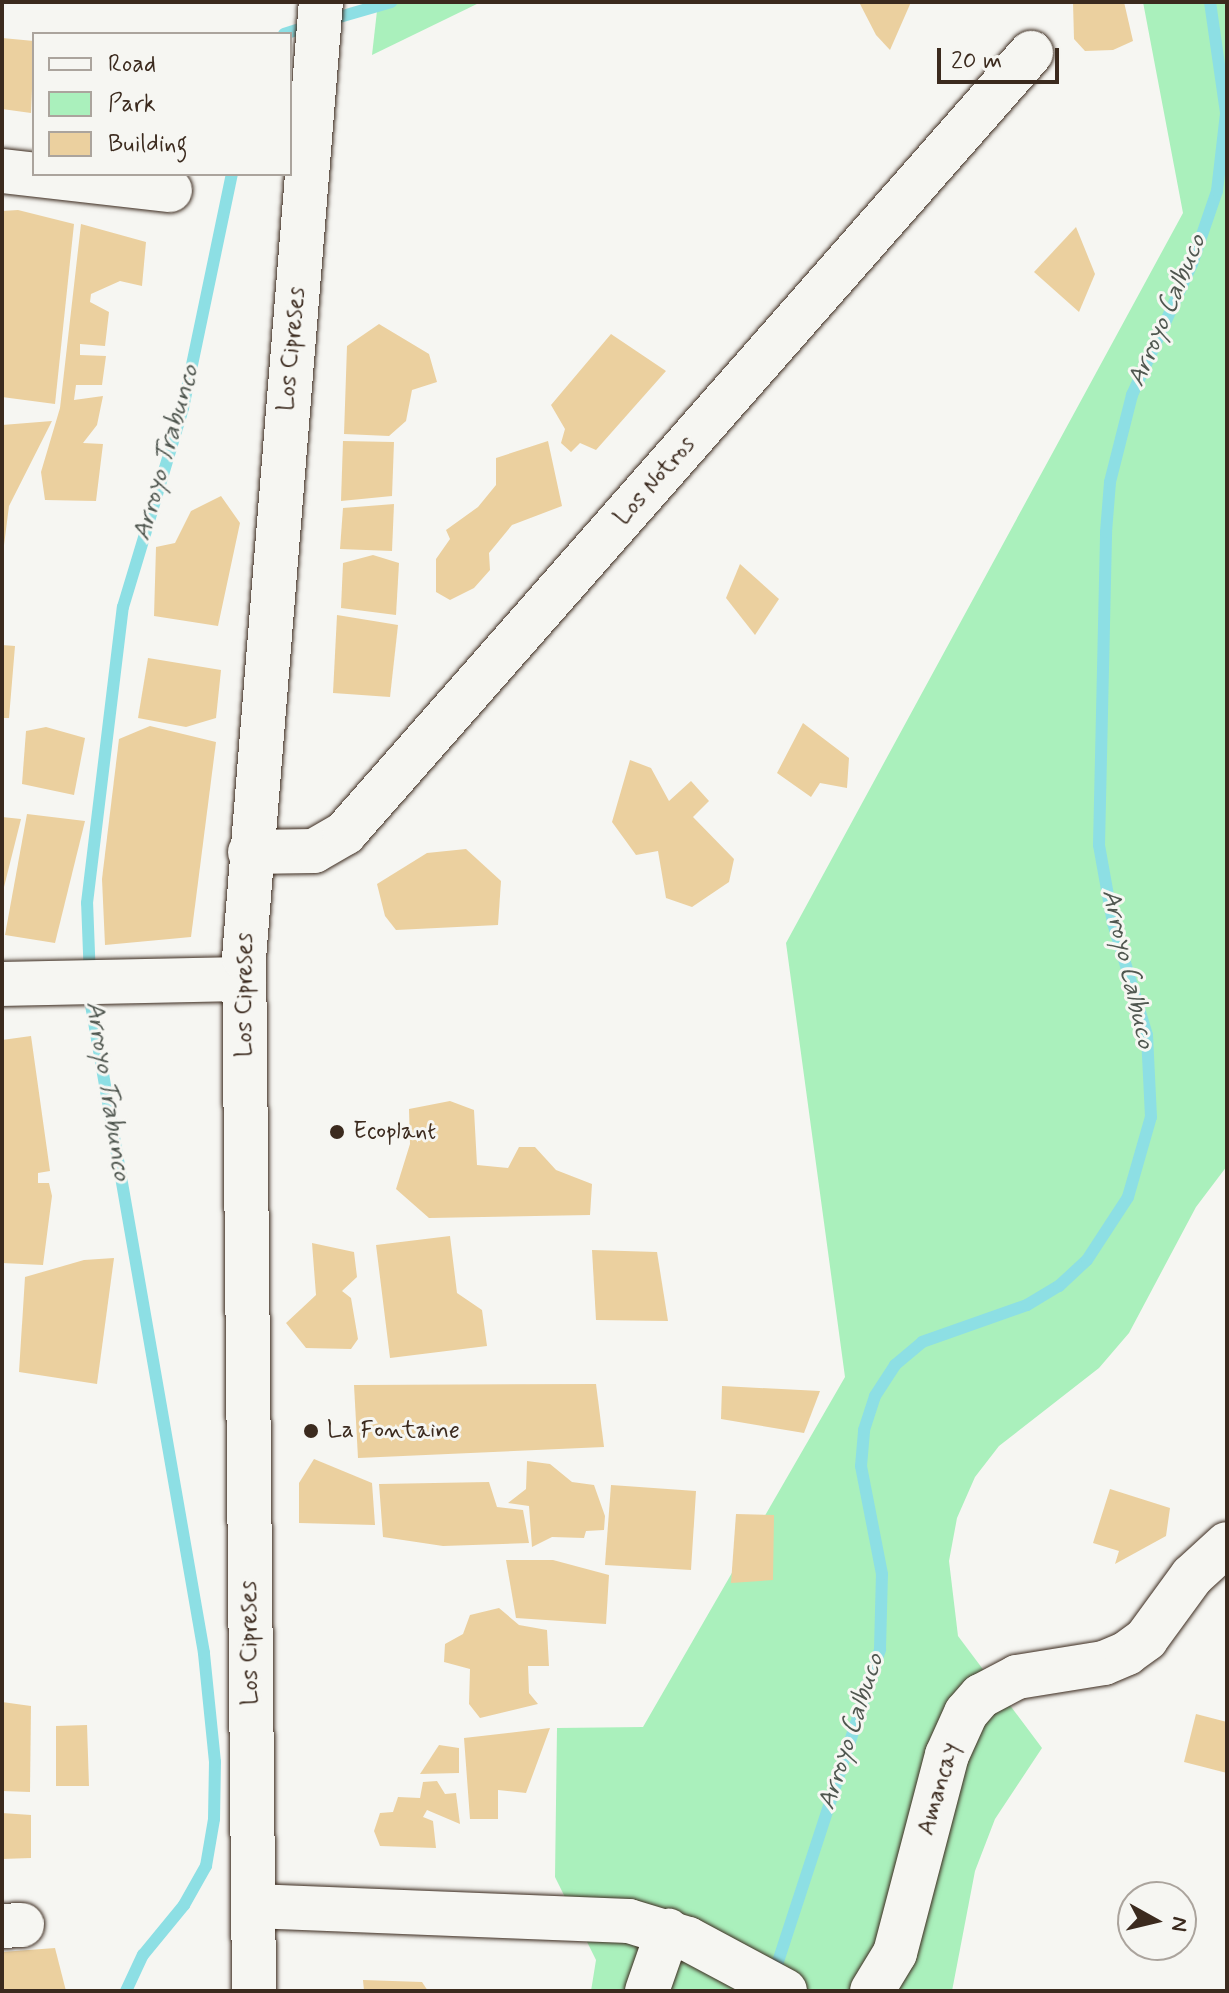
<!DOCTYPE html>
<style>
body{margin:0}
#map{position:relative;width:1229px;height:1993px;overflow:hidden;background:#f6f6f2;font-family:Mynerve,sans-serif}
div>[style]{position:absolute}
.green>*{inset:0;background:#aaf0bc}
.stream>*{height:12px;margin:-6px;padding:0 6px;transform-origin:6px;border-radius:6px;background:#8ddfe4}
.building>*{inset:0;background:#ebd09f}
.roads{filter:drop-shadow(0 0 2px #3b2a1e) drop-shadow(0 0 2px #3b2a1e)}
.minor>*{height:44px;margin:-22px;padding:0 22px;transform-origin:22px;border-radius:22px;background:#f6f6f2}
.dots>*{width:22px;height:22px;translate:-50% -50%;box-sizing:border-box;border:4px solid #f6f6f2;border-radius:50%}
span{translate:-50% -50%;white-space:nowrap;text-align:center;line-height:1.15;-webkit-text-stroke:6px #f6f6f2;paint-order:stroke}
.street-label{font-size:24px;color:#3b2a1e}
.poi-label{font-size:24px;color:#3b2a1e}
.left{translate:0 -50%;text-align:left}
.water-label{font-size:26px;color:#505750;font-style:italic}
.frame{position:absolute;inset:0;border:4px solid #3b2a1e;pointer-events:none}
.legend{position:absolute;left:32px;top:32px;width:260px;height:144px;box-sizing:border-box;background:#f6f6f2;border:2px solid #aba49d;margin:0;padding:10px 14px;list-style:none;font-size:24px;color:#3b2a1e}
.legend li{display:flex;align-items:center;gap:16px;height:40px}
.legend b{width:40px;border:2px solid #aba49d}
.north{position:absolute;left:1117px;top:1881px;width:80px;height:80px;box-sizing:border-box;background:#f6f6f2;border:2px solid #aba49d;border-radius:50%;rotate:98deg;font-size:22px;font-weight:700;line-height:32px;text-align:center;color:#3b2a1e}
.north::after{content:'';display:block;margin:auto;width:28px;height:36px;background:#3b2a1e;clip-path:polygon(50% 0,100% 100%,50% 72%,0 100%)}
.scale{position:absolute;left:937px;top:48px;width:122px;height:36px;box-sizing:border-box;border:4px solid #3b2a1e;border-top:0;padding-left:10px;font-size:24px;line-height:28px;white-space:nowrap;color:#3b2a1e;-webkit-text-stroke:6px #f6f6f2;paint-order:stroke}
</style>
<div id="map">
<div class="green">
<i style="clip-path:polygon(378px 2px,481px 2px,372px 55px)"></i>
<i style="clip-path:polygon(1143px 2px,1227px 2px,1227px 1166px,1196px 1207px,1129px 1333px,1099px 1368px,999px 1446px,975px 1477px,957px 1518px,949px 1561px,958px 1636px,1042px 1748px,995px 1819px,975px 1871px,952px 1991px,591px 1991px,596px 1960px,555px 1877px,557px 1728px,643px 1727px,845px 1377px,786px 943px,1183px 213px)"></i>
</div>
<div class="stream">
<i style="left:329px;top:20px;width:65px;rotate:-16.2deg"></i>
<i style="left:284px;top:34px;width:28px;rotate:-18deg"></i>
<i style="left:773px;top:1977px;width:345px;rotate:-71.9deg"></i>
<i style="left:880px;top:1649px;width:75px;rotate:-88.5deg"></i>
<i style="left:882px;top:1574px;width:110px;rotate:-101deg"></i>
<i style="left:861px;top:1466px;width:36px;rotate:-85deg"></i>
<i style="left:864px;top:1430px;width:36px;rotate:-72deg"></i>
<i style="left:875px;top:1396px;width:37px;rotate:-57deg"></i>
<i style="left:895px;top:1365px;width:35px;rotate:-40deg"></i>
<i style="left:922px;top:1342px;width:111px;rotate:-19.4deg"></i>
<i style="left:1027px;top:1305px;width:37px;rotate:-31deg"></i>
<i style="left:1059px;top:1286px;width:38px;rotate:-43deg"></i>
<i style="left:1087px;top:1260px;width:75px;rotate:-56.9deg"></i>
<i style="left:1128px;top:1197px;width:83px;rotate:-74deg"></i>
<i style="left:1151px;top:1117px;width:82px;rotate:-92.8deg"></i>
<i style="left:1147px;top:1035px;width:117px;rotate:-106.9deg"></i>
<i style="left:1113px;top:923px;width:79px;rotate:-100.2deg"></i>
<i style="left:1099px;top:845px;width:313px;rotate:-88.7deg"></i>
<i style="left:1106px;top:532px;width:50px;rotate:-85.4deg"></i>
<i style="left:1110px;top:482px;width:90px;rotate:-75.8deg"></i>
<i style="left:1132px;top:395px;width:144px;rotate:-65.4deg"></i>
<i style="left:1192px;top:264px;width:77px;rotate:-71.1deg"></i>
<i style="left:1217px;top:191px;width:79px;rotate:-83.4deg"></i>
<i style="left:1226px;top:113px;width:112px;rotate:-98.2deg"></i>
<i style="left:126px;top:1991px;width:40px;rotate:-65deg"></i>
<i style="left:143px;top:1955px;width:65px;rotate:-50.6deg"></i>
<i style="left:184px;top:1905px;width:45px;rotate:-60.6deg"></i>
<i style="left:206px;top:1866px;width:48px;rotate:-80.3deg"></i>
<i style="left:214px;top:1819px;width:57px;rotate:-89deg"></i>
<i style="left:215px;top:1762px;width:110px;rotate:-95.8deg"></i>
<i style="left:204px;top:1653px;width:658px;rotate:-99.89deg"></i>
<i style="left:91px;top:1005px;width:102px;rotate:-92.2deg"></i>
<i style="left:87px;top:903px;width:298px;rotate:-83.1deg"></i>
<i style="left:123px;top:607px;width:208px;rotate:-73.2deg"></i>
<i style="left:183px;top:408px;width:239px;rotate:-78.2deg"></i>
</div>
<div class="building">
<i style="clip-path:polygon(859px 2px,911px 2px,890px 50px,876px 35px)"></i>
<i style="clip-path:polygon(1073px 2px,1124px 2px,1133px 41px,1113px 50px,1085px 51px,1074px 39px)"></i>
<i style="clip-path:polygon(2px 38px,34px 41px,31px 113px,2px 109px)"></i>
<i style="clip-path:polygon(18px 210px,74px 224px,55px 404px,2px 397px,2px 211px)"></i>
<i style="clip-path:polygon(81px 224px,146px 242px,142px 286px,120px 281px,91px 294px,90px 302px,109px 312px,105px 346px,80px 344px,80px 355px,106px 356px,102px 385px,76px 385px,74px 400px,103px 396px,97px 425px,83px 443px,103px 444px,96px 501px,45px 500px,41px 472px,60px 408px)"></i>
<i style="clip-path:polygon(1076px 227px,1095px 274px,1079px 312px,1034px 272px)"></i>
<i style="clip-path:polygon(379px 324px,429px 354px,437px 382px,412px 390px,406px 421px,389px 436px,344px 434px,347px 346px)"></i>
<i style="clip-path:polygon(611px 334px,666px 371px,596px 450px,580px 443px,571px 452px,561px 443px,565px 429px,551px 405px)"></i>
<i style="clip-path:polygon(52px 421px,9px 506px,2px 561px,2px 425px)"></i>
<i style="clip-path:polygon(343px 441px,394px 442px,392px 496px,341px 501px)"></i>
<i style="clip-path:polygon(548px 441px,562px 506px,512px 525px,489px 553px,490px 570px,474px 588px,450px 600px,436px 592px,436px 559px,450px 539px,446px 530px,478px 507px,496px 485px,496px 458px)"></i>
<i style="clip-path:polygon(221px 496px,240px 523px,218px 626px,154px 616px,156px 547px,175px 543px,191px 511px)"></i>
<i style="clip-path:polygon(394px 504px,392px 551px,340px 549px,343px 508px)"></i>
<i style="clip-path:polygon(373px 555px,399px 563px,396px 615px,341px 608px,343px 563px)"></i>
<i style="clip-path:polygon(740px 564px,779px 599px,755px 635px,726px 598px)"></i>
<i style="clip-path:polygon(337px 615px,398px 625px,390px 697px,333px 693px)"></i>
<i style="clip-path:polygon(2px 645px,15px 646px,9px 718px,2px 718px)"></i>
<i style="clip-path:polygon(148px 658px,221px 670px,216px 718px,186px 727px,138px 718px)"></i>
<i style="clip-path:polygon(803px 723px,849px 758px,847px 788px,820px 783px,811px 797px,777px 773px)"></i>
<i style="clip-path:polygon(150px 726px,216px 742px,191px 937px,105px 945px,102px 879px,119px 739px)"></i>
<i style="clip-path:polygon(46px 727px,85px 738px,74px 795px,22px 784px,26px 731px)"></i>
<i style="clip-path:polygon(630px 760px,651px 768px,669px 801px,691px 781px,709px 801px,693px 817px,734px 859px,729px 882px,692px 907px,666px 898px,658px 851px,636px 855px,612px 822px)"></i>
<i style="clip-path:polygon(27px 814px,85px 821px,55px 943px,5px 935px)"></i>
<i style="clip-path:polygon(2px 817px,21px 819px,3px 891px,2px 891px)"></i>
<i style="clip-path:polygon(466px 849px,501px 881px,498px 925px,396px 930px,385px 916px,377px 884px,427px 853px)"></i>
<i style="clip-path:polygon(31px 1036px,50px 1171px,38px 1173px,38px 1183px,49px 1183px,52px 1196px,43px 1265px,2px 1263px,2px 1040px)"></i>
<i style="clip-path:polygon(450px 1101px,474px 1110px,477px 1165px,508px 1168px,519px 1147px,535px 1147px,556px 1170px,592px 1184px,590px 1215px,429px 1218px,396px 1189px,410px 1144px,409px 1109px)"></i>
<i style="clip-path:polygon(450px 1236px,457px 1293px,482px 1310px,487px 1346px,390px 1358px,376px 1245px)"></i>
<i style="clip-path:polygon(312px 1243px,354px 1252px,357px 1277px,342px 1291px,351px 1298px,358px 1339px,351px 1349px,306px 1348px,286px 1323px,316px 1295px)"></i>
<i style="clip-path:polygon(592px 1250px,657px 1252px,668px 1321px,596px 1320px)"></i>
<i style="clip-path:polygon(114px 1258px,97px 1384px,19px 1372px,25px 1277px,84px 1260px)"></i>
<i style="clip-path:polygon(596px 1384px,604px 1447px,358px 1458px,354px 1385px)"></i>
<i style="clip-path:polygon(722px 1386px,820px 1391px,804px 1433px,721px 1419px)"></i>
<i style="clip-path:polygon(314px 1459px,372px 1483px,375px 1525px,299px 1523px,299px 1483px)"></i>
<i style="clip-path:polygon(527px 1461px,550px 1464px,572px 1482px,594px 1485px,605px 1516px,604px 1530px,586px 1531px,584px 1538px,552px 1537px,532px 1547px,529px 1506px,508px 1503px,526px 1489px)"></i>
<i style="clip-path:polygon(489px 1482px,497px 1507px,523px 1510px,529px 1543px,443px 1546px,383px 1537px,379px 1484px)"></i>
<i style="clip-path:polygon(611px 1485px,696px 1491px,691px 1570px,605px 1565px)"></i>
<i style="clip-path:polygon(1110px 1489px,1170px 1508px,1166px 1536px,1115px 1564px,1119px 1551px,1093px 1543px)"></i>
<i style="clip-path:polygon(736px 1514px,774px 1515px,773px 1580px,731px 1583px)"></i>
<i style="clip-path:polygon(506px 1560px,553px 1560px,609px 1575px,606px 1624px,516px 1618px)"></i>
<i style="clip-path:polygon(499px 1608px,519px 1625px,547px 1630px,549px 1666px,528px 1666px,529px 1693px,538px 1704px,480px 1718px,469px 1704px,470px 1669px,444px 1662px,445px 1644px,463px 1634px,470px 1615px)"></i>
<i style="clip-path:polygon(2px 1702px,31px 1706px,30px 1792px,2px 1791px)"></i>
<i style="clip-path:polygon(1196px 1714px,1227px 1722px,1227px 1773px,1184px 1762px)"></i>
<i style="clip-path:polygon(87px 1725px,89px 1786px,56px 1786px,56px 1726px)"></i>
<i style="clip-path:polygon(550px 1728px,526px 1793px,498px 1790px,498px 1819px,470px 1819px,464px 1738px)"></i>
<i style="clip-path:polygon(439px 1745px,459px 1748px,459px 1773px,420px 1774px)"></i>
<i style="clip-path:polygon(437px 1781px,445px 1794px,456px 1793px,460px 1824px,427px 1810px,423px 1817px,433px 1821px,436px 1848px,380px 1846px,374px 1831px,380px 1813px,393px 1812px,398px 1797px,420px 1798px,423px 1782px)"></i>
<i style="clip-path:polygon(2px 1813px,31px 1815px,31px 1858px,2px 1859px)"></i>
<i style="clip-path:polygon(55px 1948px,66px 1991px,2px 1991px,2px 1952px)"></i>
<i style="clip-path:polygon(363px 1980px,422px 1982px,428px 1991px,364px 1991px)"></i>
</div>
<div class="roads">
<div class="minor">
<i style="left:2px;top:171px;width:169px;rotate:6.5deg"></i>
<i style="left:250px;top:852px;width:64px;rotate:-0.9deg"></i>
<i style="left:314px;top:851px;width:36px;rotate:-30deg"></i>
<i style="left:345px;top:833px;width:1039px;rotate:-48.67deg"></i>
<i style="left:2px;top:984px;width:242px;rotate:-1.2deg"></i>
<i style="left:253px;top:1906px;width:376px;rotate:2.3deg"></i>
<i style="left:629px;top:1921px;width:62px;rotate:17deg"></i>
<i style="left:688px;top:1939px;width:110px;rotate:28.2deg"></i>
<i style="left:2px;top:1926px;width:20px;rotate:-3deg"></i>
<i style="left:254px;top:1991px;width:1033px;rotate:-90.55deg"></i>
<i style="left:244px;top:958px;width:959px;rotate:-85.4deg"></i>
<i style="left:647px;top:1991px;width:64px;rotate:-70.7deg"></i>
<i style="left:872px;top:1991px;width:44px;rotate:-58.8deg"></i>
<i style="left:895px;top:1953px;width:205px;rotate:-75.3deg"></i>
<i style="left:947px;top:1755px;width:46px;rotate:-65.7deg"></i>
<i style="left:966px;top:1713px;width:23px;rotate:-49deg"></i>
<i style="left:981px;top:1696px;width:41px;rotate:-27.8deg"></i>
<i style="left:1017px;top:1677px;width:88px;rotate:-9.1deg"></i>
<i style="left:1104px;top:1663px;width:25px;rotate:-23deg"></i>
<i style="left:1127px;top:1653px;width:24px;rotate:-36deg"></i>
<i style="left:1146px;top:1639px;width:78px;rotate:-53.9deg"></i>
<i style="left:1192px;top:1576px;width:47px;rotate:-42.4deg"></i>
</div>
</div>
<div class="dots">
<i style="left:337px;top:1132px;background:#3b2a1e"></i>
<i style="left:311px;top:1431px;background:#3b2a1e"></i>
</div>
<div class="street-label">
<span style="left:292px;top:349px;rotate:-85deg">Los Cipreses</span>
<span style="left:655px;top:481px;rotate:-49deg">Los Notros</span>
<span style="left:245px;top:995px;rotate:-90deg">Los Cipreses</span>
<span style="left:250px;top:1643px;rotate:-91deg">Los Cipreses</span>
<span style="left:939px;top:1789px;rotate:-74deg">Amancay</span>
</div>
<div class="poi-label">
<span class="left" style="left:353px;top:1132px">Ecoplant</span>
<span class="left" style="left:327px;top:1431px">La Fontaine</span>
</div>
<div class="water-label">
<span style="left:1168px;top:311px;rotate:-67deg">Arroyo Calbuco</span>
<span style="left:167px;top:453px;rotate:-74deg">Arroyo Trabunco</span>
<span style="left:1127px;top:969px;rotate:77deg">Arroyo Calbuco</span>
<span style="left:107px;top:1091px;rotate:81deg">Arroyo Trabunco</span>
<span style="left:852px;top:1732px;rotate:-72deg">Arroyo Calbuco</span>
</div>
<div class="frame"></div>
<ul class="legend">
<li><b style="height:10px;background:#f6f6f2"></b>Road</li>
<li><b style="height:22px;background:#aaf0bc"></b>Park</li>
<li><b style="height:22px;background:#ebd09f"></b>Building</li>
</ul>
<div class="north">N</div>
<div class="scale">20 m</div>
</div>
